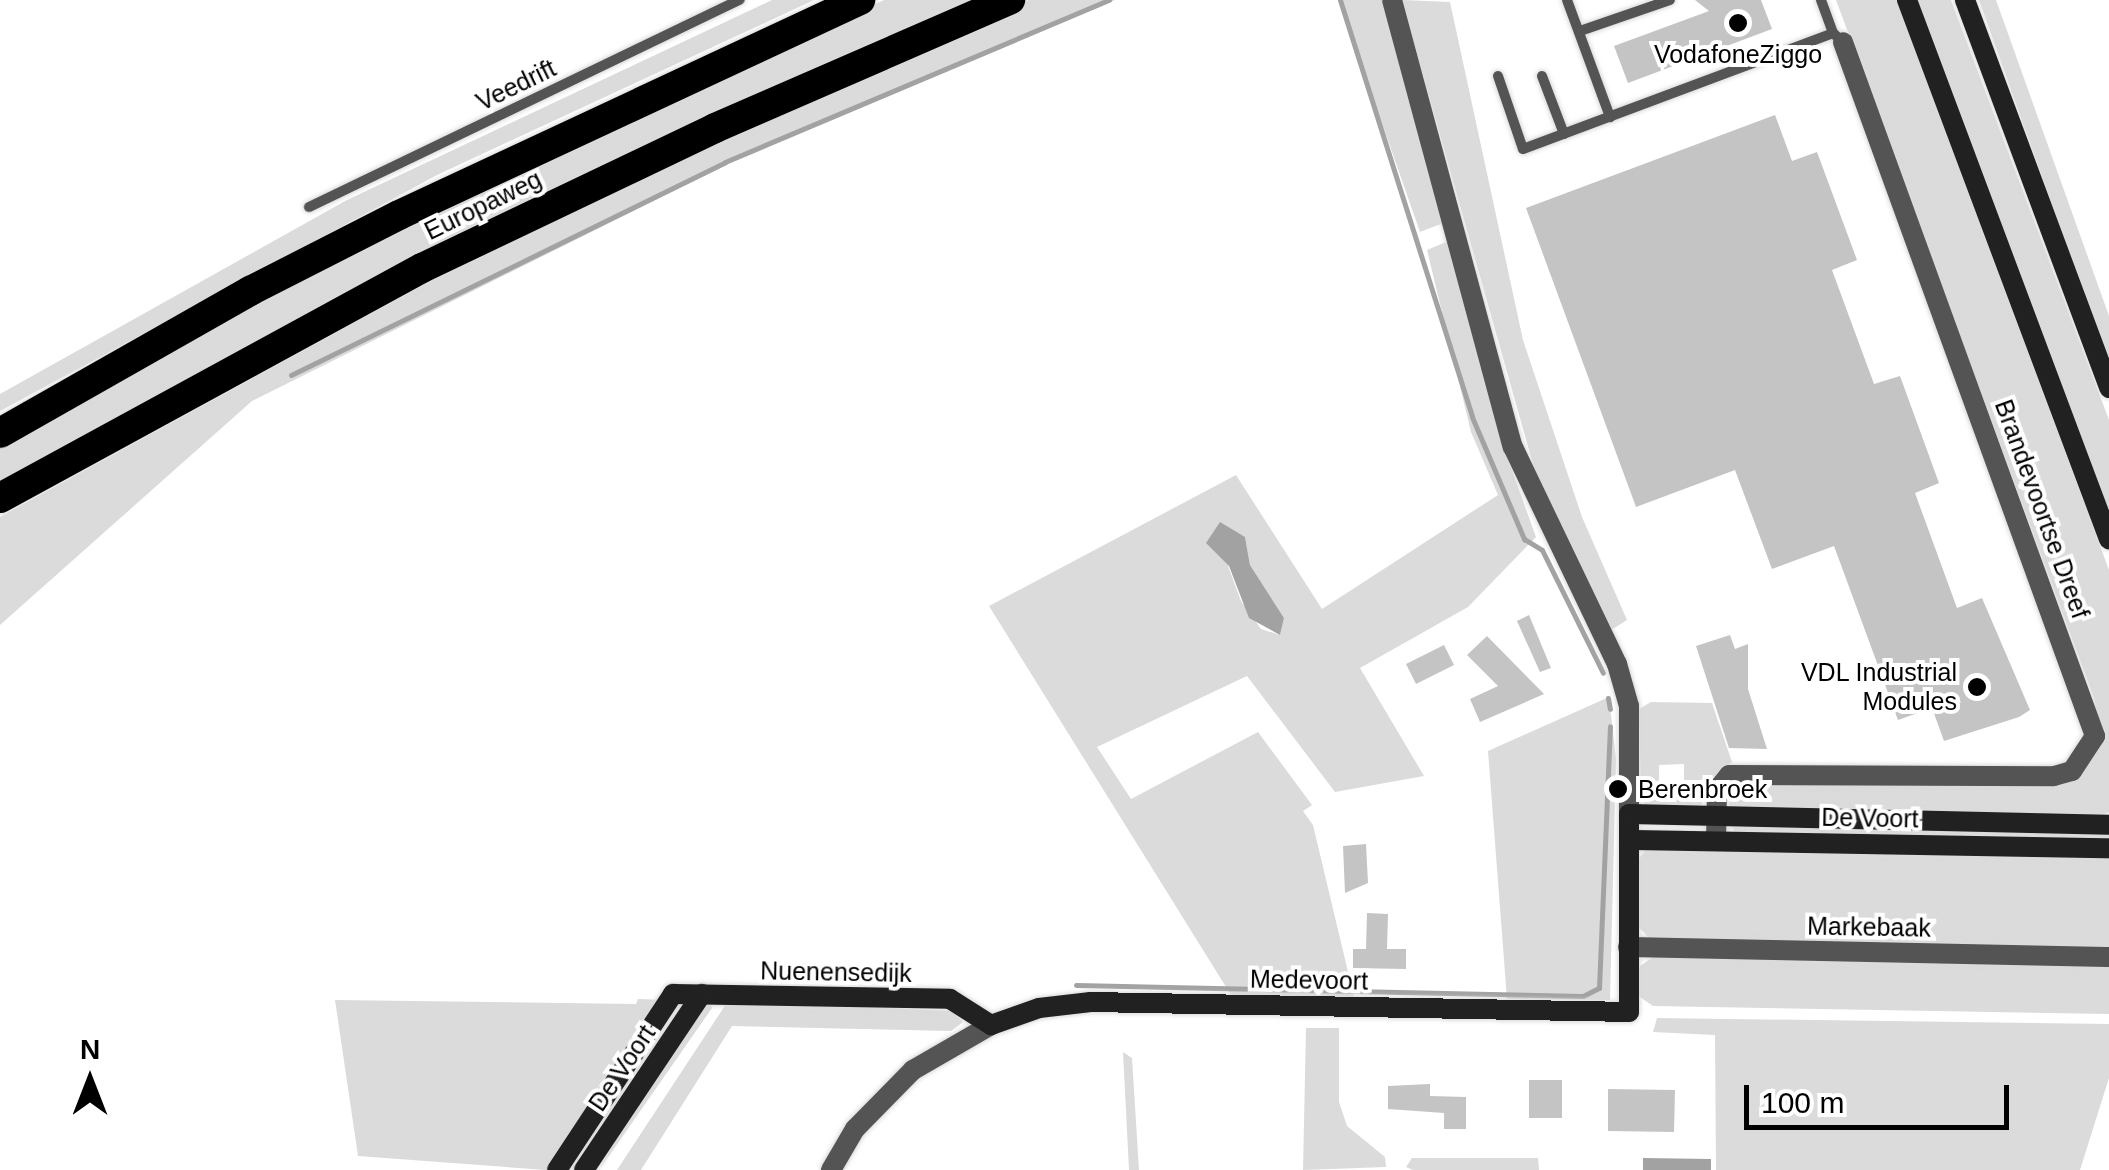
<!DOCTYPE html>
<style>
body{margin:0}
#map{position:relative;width:2109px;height:1170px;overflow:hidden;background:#fff;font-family:Helvetica,sans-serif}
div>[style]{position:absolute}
.green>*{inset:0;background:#dbdbdb}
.water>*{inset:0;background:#a2a2a2}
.stream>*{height:5px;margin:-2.5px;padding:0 2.5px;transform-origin:2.5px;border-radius:2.5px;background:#a2a2a2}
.building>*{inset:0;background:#c4c4c4}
.roads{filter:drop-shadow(0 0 2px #dbdbdb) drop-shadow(0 0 2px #dbdbdb)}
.lane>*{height:10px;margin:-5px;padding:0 5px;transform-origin:5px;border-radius:5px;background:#545454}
.street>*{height:20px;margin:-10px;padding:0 10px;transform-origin:10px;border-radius:10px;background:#545454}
.secondary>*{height:20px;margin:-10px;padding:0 10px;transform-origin:10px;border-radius:10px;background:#212121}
.highway>*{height:30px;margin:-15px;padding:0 15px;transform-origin:15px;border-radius:15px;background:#000}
.dots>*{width:28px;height:28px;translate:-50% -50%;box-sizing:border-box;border:5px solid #fff;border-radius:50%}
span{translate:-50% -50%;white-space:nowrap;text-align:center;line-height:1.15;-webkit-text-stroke:8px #fff;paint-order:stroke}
.poi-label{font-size:25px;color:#000}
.right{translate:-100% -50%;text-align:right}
.left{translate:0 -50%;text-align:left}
.street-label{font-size:25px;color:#000}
.north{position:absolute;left:40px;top:1030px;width:100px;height:100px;-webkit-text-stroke:8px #fff;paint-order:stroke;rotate:0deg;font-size:28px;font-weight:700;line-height:40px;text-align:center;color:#000}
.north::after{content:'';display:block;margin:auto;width:35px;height:45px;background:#000;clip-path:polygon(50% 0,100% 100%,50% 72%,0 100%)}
.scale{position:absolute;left:1744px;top:1085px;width:265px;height:45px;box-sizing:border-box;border:5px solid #000;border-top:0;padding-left:12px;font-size:30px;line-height:35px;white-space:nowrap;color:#000;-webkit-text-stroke:8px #fff;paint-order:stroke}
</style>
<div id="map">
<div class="green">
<i style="clip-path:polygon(772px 0,814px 0,437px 175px,0 411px,0 394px,347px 200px)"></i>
<i style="clip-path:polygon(884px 0,982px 0,357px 287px,0 485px,0 444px,348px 251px)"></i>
<i style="clip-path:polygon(1029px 0,1115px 0,758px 149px,252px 401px,0 625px,0 517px,423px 285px,922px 43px)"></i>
<i style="clip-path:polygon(1339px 0,1383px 0,1446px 222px,1420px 232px)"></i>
<i style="clip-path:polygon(1402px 0,1450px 2px,1523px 340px,1582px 517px,1627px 620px,1611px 630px,1542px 496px)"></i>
<i style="clip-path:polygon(1836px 0,1898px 0,2109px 570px,2109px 812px,2098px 816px,1734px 810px,1729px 804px,1734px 784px,2046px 781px,2101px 734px,2094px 698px)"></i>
<i style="clip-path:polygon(1916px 0,1951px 0,2109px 420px,2109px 524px)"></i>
<i style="clip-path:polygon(1979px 0,1996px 0,2109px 316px,2109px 364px)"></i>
<i style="clip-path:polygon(evenodd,1451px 240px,1504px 448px,1536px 537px,1468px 607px,1360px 668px,1424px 776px,1335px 792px,1247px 676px,1097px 747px,1131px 799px,1258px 732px,1312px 805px,1303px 811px,1313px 825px,1354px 997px,1231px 995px,989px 606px,1236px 475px,1322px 609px,1498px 495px,1471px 432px,1427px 250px,1451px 240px,1245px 537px,1250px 565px,1284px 618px,1280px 635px,1261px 629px,1241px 601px,1228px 566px,1245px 537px)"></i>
<i style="clip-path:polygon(1609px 697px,1616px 759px,1610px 1000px,1507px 999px,1488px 751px)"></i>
<i style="clip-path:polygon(1651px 702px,1712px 703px,1732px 762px,1709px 780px,1684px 780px,1684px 764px,1659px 765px,1659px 788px,1707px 788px,1701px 807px,1646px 806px,1641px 798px,1639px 709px)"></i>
<i style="clip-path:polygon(1730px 824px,2109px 828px,2109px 841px,1735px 832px)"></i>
<i style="clip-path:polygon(1647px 848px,2109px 850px,2109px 949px,1649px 938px,1633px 921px,1637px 861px)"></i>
<i style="clip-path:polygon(1653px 957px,2109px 966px,2109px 1014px,1653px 1006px,1637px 995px,1639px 967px)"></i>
<i style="clip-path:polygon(638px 999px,666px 1000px,546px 1170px,358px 1156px,335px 1000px,636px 1004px)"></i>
<i style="clip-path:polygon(728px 1001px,953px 1011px,963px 1022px,951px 1031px,732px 1026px,641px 1170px,617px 1170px)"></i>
<i style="clip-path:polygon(710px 1002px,712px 1008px,599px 1170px,655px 1071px,692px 1016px)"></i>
<i style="clip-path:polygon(1657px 1018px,2109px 1024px,2109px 1078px,2080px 1170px,1716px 1170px,1715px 1035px,1653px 1032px)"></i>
<i style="clip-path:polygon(1306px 1028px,1339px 1028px,1339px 1102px,1347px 1126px,1385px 1157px,1386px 1167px,1303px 1170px)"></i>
<i style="clip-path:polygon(1123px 1052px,1132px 1058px,1139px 1170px,1129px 1170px)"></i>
<i style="clip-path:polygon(1412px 1158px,1538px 1158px,1539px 1170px,1413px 1170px,1406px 1167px)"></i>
</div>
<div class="water">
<i style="clip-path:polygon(1220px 522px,1245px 537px,1250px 565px,1284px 618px,1280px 635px,1249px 618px,1229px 566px,1206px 543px)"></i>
<i style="clip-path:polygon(1643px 1158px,1711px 1159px,1711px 1170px,1643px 1170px)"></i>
</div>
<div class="stream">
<i style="left:1340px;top:0;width:437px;rotate:72.4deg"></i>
<i style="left:1472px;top:417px;width:133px;rotate:66.9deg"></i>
<i style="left:1524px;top:539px;width:21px;rotate:31deg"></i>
<i style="left:1542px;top:550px;width:137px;rotate:63.6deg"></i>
<i style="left:291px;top:375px;width:483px;rotate:-26.1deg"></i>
<i style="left:725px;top:162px;width:417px;rotate:-22.9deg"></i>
<i style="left:1608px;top:698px;width:11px;rotate:80deg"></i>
<i style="left:1076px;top:985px;width:507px;rotate:1.24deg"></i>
<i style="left:1583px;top:996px;width:18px;rotate:-27deg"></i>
<i style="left:1599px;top:988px;width:262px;rotate:-87.6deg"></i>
</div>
<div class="building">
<i style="clip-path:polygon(1695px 0,1761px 0,1772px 29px,1628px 83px,1614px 46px,1709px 11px)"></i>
<i style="clip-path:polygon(1775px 115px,1792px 161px,1817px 152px,1857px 260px,1832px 270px,1874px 384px,1900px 376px,1939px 483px,1915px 493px,1957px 608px,1982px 598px,2030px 710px,2019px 717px,1944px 741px,1932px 708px,1898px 720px,1834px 546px,1772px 569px,1735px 470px,1636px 507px,1526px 208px)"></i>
<i style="clip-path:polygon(1529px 615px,1551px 668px,1540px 672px,1517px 621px)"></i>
<i style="clip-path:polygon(1730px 635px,1735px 649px,1748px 644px,1748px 689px,1767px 749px,1729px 748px,1696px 646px)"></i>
<i style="clip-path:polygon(1487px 636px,1544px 694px,1480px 722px,1470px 699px,1498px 686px,1467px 655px)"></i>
<i style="clip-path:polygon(1444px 645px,1454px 665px,1416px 684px,1406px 664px)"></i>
<i style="clip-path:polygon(1366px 844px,1368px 883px,1345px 893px,1343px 846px)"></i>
<i style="clip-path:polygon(1367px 913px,1388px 914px,1387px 949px,1406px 949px,1406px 969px,1353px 968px,1353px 949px,1366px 949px)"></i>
<i style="clip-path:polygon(1529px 1080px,1562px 1080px,1562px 1118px,1529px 1118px)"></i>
<i style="clip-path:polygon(1430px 1084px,1430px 1096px,1466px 1097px,1466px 1129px,1444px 1129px,1444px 1113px,1388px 1109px,1388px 1086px)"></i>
<i style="clip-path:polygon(1608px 1089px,1675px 1090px,1674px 1132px,1608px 1131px)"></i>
</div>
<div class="roads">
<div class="lane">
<i style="left:1567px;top:0;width:125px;rotate:69.8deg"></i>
<i style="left:1821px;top:0;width:35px;rotate:70deg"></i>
<i style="left:1580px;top:31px;width:95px;rotate:-19deg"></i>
<i style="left:1498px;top:76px;width:77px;rotate:71.1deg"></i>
<i style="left:1523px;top:149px;width:331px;rotate:-20.5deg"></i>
<i style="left:1833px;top:33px;width:13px;rotate:42deg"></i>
<i style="left:1542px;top:76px;width:62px;rotate:69.2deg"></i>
<i style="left:309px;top:207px;width:478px;rotate:-25.7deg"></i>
</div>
<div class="street">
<i style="left:1392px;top:0;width:463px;rotate:74.9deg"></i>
<i style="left:1513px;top:447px;width:241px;rotate:64.4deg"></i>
<i style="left:1617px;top:664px;width:44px;rotate:74.1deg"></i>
<i style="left:1629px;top:706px;width:108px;rotate:90deg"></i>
<i style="left:1716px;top:841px;width:51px;rotate:-88.9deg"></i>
<i style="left:1717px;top:790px;width:19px;rotate:-51deg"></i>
<i style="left:1729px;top:775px;width:325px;rotate:0.2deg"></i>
<i style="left:2054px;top:776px;width:19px;rotate:-16deg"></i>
<i style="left:2072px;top:771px;width:42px;rotate:-56.7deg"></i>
<i style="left:2095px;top:736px;width:738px;rotate:-109.96deg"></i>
<i style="left:1628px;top:947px;width:481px;rotate:1.2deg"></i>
<i style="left:831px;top:1170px;width:48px;rotate:-59.7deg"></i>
<i style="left:855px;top:1129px;width:83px;rotate:-45.5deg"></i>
<i style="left:913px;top:1070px;width:90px;rotate:-30deg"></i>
</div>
<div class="secondary">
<i style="left:1907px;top:0;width:576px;rotate:69.46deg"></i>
<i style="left:1965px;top:0;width:414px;rotate:69.6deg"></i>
<i style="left:1629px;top:840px;width:480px;rotate:1deg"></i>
<i style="left:557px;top:1170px;width:211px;rotate:-56.6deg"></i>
<i style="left:673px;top:994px;width:277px;rotate:1deg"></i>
<i style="left:950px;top:999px;width:49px;rotate:32.4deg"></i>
<i style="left:991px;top:1025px;width:51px;rotate:-19.5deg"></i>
<i style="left:1039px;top:1008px;width:52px;rotate:-6.6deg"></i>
<i style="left:1091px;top:1002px;width:538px;rotate:1.06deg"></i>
<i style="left:1629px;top:1012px;width:198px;rotate:-90deg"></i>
<i style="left:1629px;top:814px;width:480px;rotate:1.3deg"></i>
<i style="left:584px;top:1170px;width:212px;rotate:-56.2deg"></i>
</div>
<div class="highway">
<i style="left:0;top:433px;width:288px;rotate:-29.6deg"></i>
<i style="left:250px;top:291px;width:167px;rotate:-27deg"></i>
<i style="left:399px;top:215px;width:509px;rotate:-25deg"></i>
<i style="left:0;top:498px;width:481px;rotate:-28.6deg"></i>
<i style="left:422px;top:268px;width:325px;rotate:-25.5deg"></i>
<i style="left:715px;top:128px;width:322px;rotate:-23.5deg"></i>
</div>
</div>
<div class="dots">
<i style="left:1738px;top:23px;background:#000"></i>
<i style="left:1977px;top:687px;background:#000"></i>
<i style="left:1618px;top:789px;background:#000"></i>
</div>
<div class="poi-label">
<span style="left:1738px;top:54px">VodafoneZiggo</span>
<span class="right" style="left:1957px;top:687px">VDL Industrial<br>Modules</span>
<span class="left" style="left:1638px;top:789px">Berenbroek</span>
</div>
<div class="street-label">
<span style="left:516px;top:85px;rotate:-26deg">Veedrift</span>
<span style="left:483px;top:205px;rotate:-26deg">Europaweg</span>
<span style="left:2042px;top:509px;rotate:70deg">Brandevoortse Dreef</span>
<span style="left:1870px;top:818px;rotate:1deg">De Voort</span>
<span style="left:1869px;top:927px;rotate:1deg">Markebaak</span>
<span style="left:836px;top:972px;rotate:1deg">Nuenensedijk</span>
<span style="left:1309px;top:980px;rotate:1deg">Medevoort</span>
<span style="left:622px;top:1068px;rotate:-56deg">De Voort</span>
</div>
<div class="north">N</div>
<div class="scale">100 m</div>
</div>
